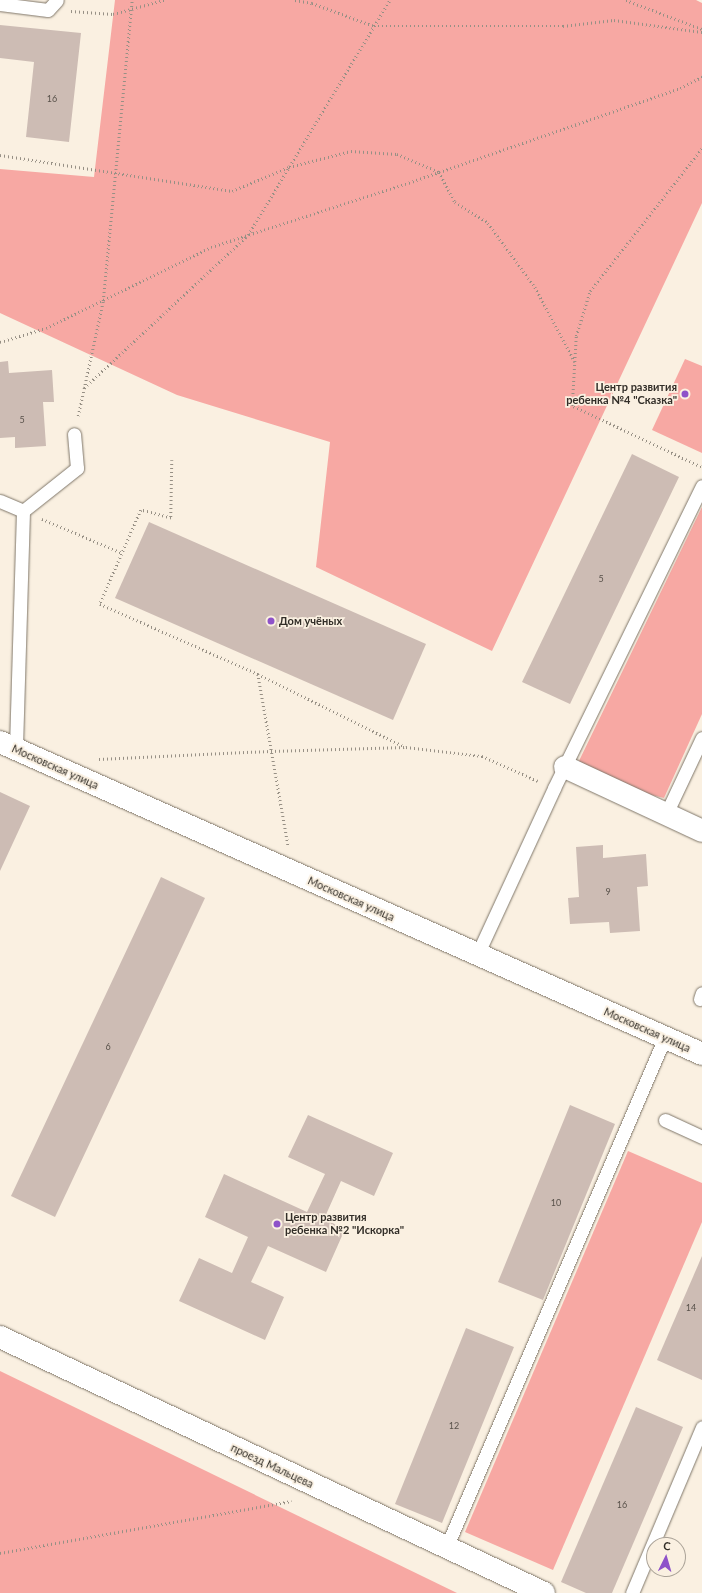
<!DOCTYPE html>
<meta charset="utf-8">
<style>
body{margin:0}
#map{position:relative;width:702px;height:1593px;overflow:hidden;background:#faf0e1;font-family:Lato,sans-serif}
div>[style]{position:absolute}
.forest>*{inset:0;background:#f7a8a3}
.building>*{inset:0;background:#cdbcb4}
.path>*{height:2.5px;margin-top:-1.25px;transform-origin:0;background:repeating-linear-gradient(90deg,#979085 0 1px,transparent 0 4px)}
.roads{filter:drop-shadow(0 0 1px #7f7669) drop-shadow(0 0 1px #7f7669)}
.lane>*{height:13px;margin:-6.5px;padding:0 6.5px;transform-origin:6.5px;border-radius:6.5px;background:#fff}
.street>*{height:22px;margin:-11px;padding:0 11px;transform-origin:11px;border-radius:11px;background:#fff}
.secondary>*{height:22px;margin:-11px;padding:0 11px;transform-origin:11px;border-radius:11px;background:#fff}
.dots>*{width:11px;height:11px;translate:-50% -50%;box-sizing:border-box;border:2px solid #faf0e1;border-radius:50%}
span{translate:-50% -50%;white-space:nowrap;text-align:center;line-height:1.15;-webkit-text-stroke:3.5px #faf0e1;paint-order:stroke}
.number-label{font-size:9px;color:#59524b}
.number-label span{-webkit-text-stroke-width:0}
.poi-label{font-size:11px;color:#322e28;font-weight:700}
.right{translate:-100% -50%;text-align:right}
.left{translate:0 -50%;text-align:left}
.street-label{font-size:11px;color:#322e28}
.north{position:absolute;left:646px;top:1537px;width:40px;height:40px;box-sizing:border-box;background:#faf0e1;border:1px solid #aaa297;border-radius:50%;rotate:5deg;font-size:11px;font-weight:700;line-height:16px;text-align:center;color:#322e28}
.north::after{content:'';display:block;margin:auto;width:14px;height:18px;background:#8e52c9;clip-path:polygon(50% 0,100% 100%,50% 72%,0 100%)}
</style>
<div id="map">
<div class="forest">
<i style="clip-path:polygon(115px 0,696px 0,702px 3px,702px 203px,492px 651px,316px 567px,330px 442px,177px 395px,0 313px,0 169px,94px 177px)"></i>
<i style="clip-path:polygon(685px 359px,702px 366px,702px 453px,652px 430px)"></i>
<i style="clip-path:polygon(702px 507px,702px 714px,664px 798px,627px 789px,577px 765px)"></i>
<i style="clip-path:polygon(628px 1151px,702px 1183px,702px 1222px,553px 1570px,465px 1532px)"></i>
<i style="clip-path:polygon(0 1371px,457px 1593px,0 1593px)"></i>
</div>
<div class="building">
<i style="clip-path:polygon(0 25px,81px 33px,69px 142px,26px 137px,34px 62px,0 58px)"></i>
<i style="clip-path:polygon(8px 361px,9px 373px,52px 370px,54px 402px,43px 402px,46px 446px,15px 448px,15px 437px,0 438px,0 362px)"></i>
<i style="clip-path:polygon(632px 454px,679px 477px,570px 704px,522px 682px)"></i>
<i style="clip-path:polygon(149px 522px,426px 644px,393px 720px,115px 598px)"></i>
<i style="clip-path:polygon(0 792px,30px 806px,0 871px)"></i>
<i style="clip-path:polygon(603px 845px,603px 858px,646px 854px,648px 886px,637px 887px,640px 931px,610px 933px,609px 922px,570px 924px,568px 898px,579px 897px,576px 847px)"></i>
<i style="clip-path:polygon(161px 877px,205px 898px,55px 1217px,11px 1196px)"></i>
<i style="clip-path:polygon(570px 1105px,615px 1124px,543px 1300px,498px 1282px)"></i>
<i style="clip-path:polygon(308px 1115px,393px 1153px,374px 1196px,341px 1181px,324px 1219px,345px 1229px,326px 1272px,268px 1246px,251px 1282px,284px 1297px,265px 1340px,179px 1301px,199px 1258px,232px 1273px,248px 1237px,205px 1217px,224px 1174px,307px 1212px,325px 1174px,288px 1157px)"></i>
<i style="clip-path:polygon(702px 1256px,702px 1380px,657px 1360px)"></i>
<i style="clip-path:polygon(466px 1328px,514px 1347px,442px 1523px,395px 1504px)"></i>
<i style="clip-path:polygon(636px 1407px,683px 1427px,612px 1593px,586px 1593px,561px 1582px)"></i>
</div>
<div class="path">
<i style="left:295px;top:0;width:17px;rotate:10deg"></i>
<i style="left:312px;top:3px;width:66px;rotate:20.4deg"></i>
<i style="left:374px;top:26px;width:189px"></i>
<i style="left:563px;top:26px;width:51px;rotate:-6.7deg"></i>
<i style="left:614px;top:20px;width:89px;rotate:7.8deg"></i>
<i style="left:626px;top:0;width:81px;rotate:20.9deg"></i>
<i style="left:71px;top:11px;width:42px;rotate:4.1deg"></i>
<i style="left:113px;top:14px;width:53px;rotate:-15.4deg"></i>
<i style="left:0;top:155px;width:235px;rotate:8.8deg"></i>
<i style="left:232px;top:191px;width:62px;rotate:-22.8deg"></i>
<i style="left:289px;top:167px;width:64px;rotate:-14.5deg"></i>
<i style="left:351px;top:151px;width:46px;rotate:3.7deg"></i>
<i style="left:397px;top:154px;width:46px;rotate:23.2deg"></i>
<i style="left:439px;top:172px;width:34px;rotate:62deg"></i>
<i style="left:455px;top:202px;width:39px;rotate:32deg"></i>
<i style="left:488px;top:223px;width:79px;rotate:53.7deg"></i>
<i style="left:535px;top:287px;width:85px;rotate:61.9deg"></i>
<i style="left:0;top:342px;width:48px;rotate:-16.9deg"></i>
<i style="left:46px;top:328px;width:184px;rotate:-26.1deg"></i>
<i style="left:211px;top:247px;width:204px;rotate:-18deg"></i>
<i style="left:405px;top:184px;width:291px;rotate:-19.2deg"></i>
<i style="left:680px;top:88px;width:25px;rotate:-27deg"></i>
<i style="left:84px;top:388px;width:224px;rotate:-43deg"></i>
<i style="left:248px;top:235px;width:275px;rotate:-58.9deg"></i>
<i style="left:78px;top:416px;width:118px;rotate:-77.7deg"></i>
<i style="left:103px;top:301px;width:302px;rotate:-84.5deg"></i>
<i style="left:172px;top:460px;width:58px;rotate:91deg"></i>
<i style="left:171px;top:518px;width:31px;rotate:-165deg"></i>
<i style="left:141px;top:510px;width:103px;rotate:113.6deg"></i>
<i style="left:100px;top:604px;width:173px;rotate:23.9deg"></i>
<i style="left:258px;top:674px;width:174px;rotate:80deg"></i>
<i style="left:701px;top:467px;width:143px;rotate:-154.7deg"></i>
<i style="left:572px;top:406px;width:70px;rotate:-86.7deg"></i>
<i style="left:576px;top:336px;width:47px;rotate:-72.7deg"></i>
<i style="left:590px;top:291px;width:182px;rotate:-51.9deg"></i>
<i style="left:42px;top:519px;width:87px;rotate:23deg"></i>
<i style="left:258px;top:674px;width:164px;rotate:26.4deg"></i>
<i style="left:99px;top:759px;width:172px;rotate:-2.7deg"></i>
<i style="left:271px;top:751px;width:135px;rotate:-1.7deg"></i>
<i style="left:406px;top:747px;width:77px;rotate:6.8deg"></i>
<i style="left:482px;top:756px;width:61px;rotate:24.1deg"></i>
<i style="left:0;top:1553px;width:296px;rotate:-10.1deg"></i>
</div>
<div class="roads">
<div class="lane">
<i style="left:0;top:4px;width:48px;rotate:7.1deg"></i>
<i style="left:48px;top:10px;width:13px;rotate:-48deg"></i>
<i style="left:0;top:501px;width:25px;rotate:23deg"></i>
<i style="left:23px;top:511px;width:239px;rotate:91.7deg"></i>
<i style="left:23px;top:511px;width:69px;rotate:-38.5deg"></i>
<i style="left:77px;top:468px;width:34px;rotate:-95deg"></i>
<i style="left:666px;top:814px;width:84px;rotate:-64.7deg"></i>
<i style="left:477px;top:955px;width:184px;rotate:-65.2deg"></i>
<i style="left:554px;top:788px;width:336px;rotate:-63.9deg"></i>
<i style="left:700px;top:999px;width:6px;rotate:-72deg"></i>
<i style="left:665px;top:1120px;width:41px;rotate:24.7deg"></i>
<i style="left:446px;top:1548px;width:556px;rotate:-66.8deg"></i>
<i style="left:632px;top:1593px;width:180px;rotate:-67.1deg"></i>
</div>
<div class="street">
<i style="left:565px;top:767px;width:151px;rotate:25deg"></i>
<i style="left:0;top:1337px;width:601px;rotate:25.2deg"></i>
</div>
<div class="secondary">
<i style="left:0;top:742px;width:768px;rotate:23.96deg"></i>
</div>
</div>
<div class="dots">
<i style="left:685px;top:394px;background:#8e52c9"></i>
<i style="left:271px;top:621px;background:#8e52c9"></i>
<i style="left:277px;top:1224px;background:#8e52c9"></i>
</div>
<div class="number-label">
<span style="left:52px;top:99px">16</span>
<span style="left:22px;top:420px">5</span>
<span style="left:601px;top:579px">5</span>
<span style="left:608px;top:892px">9</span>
<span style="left:108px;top:1047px">6</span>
<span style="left:556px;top:1203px">10</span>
<span style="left:691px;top:1308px">14</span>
<span style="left:454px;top:1426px">12</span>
<span style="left:622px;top:1505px">16</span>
</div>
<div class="poi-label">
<span class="right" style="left:677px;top:394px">Центр развития<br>ребенка №4 "Сказка"</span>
<span class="left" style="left:279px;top:621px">Дом учёных</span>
<span class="left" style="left:285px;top:1224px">Центр развития<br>ребенка №2 "Искорка"</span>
</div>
<div class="street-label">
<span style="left:55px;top:767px;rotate:24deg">Московская улица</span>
<span style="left:351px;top:899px;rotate:24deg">Московская улица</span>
<span style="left:647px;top:1030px;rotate:24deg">Московская улица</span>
<span style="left:272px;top:1466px;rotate:25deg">проезд Мальцева</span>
</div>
<div class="north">С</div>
</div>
